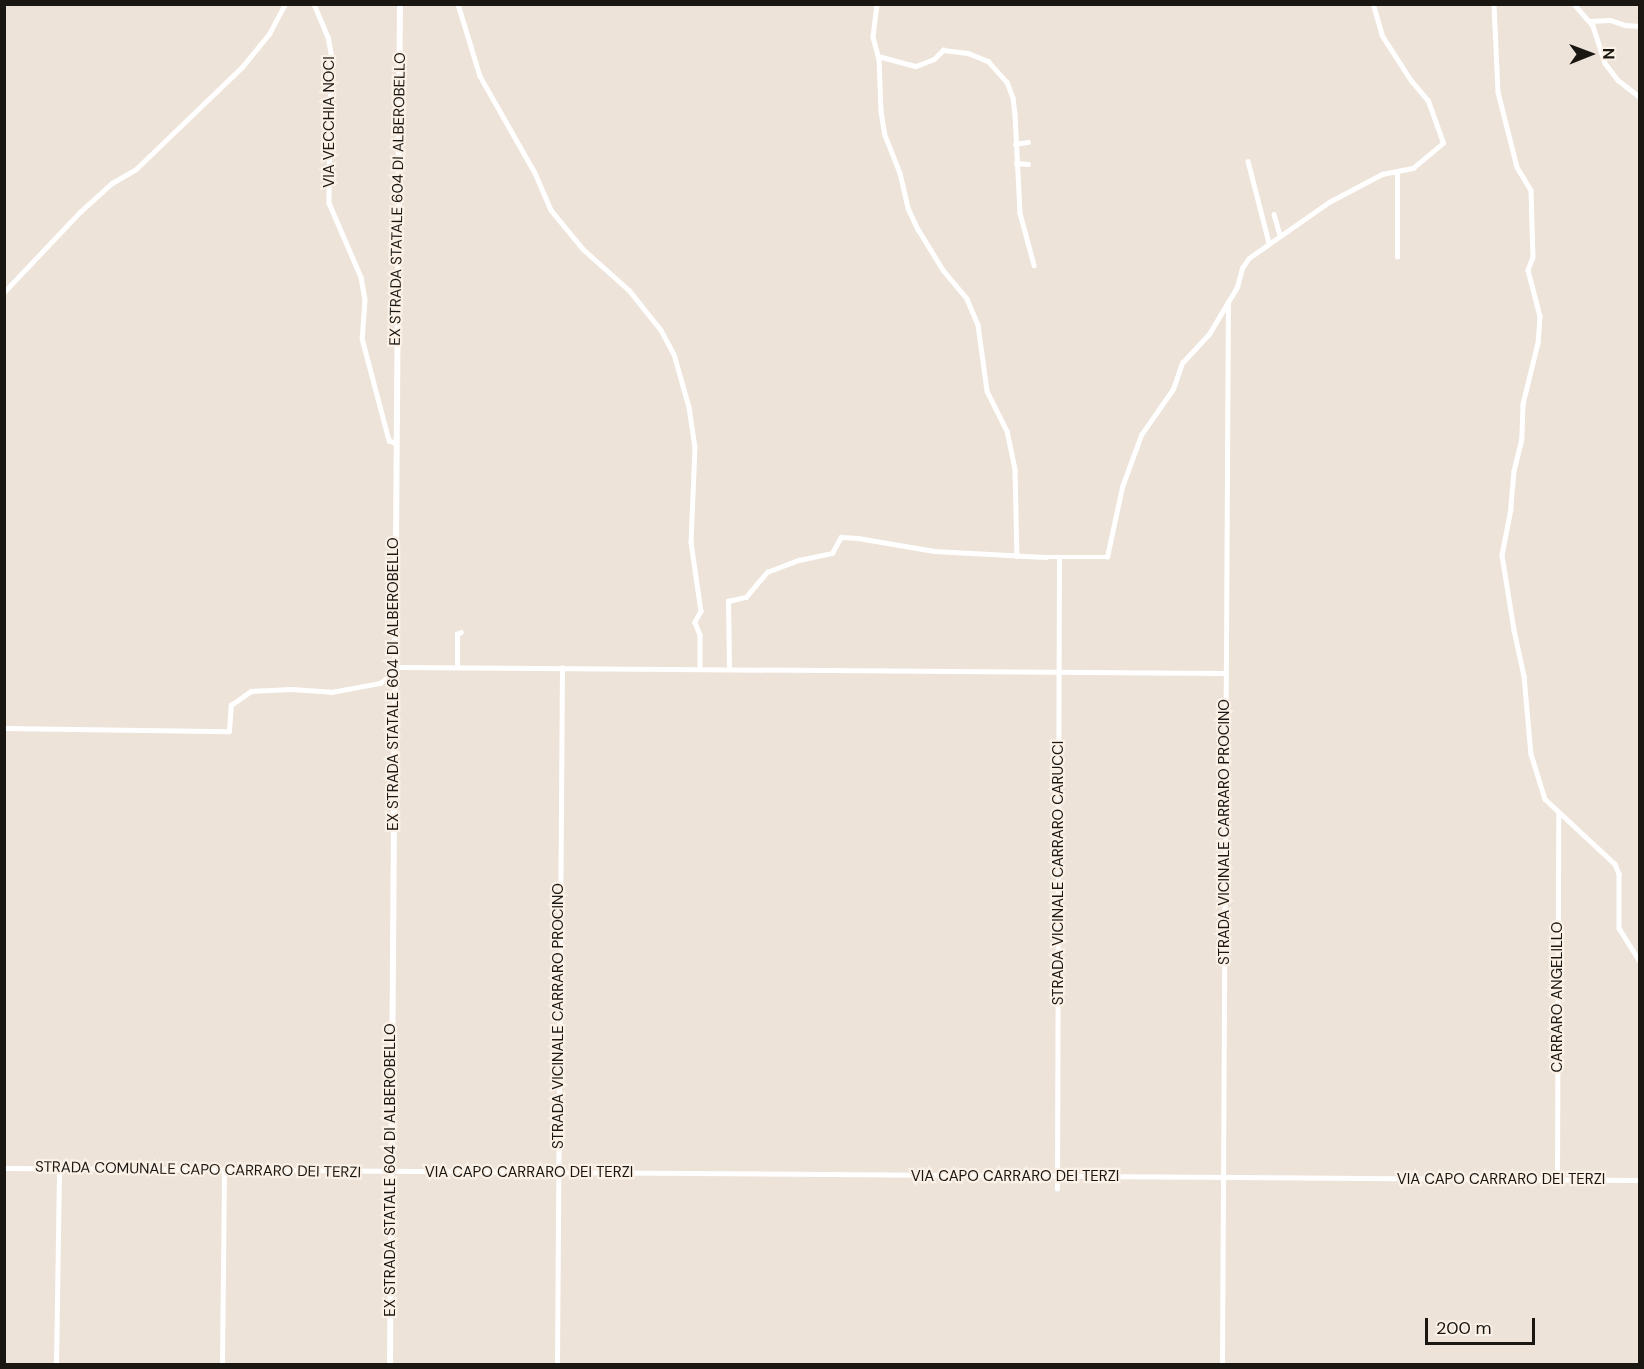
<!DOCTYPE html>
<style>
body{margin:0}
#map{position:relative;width:1644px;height:1369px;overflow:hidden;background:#ede3d9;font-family:"DM Sans",sans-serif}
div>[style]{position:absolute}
.minor>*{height:4.5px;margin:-2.25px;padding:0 2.25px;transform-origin:2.25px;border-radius:2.25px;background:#fff}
.secondary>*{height:6px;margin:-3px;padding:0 3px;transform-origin:3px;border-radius:3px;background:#fff}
span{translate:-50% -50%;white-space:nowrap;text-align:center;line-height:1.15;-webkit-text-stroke:4.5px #fbf1e6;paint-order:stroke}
.street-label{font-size:15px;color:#1a1713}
.frame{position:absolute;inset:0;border:6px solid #1a1713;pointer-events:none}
.north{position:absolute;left:1560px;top:24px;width:60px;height:60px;-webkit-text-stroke:4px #fbf1e6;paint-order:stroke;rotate:89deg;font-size:16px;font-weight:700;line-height:24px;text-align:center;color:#1a1713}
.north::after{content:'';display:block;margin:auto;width:21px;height:27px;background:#1a1713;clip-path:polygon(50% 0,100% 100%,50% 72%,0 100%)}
.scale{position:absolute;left:1425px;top:1318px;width:110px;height:27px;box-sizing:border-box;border:3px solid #1a1713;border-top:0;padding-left:8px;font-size:18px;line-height:21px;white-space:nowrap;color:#1a1713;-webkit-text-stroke:4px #fbf1e6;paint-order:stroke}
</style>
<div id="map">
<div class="minor">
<i style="left:314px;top:4px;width:36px;rotate:67deg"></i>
<i style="left:328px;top:37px;width:16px;rotate:79deg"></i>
<i style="left:331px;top:53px;width:150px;rotate:90.8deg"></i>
<i style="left:329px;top:203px;width:81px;rotate:66.6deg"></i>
<i style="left:361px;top:277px;width:22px;rotate:80deg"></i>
<i style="left:365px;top:299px;width:39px;rotate:94deg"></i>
<i style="left:362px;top:338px;width:106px;rotate:75.2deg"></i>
<i style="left:389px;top:440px;width:7px;rotate:27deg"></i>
<i style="left:458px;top:4px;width:75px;rotate:73deg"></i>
<i style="left:480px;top:76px;width:112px;rotate:60.4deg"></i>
<i style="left:535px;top:173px;width:40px;rotate:66.6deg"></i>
<i style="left:551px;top:210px;width:50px;rotate:50.6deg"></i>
<i style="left:583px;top:249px;width:62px;rotate:41.7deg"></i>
<i style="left:629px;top:290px;width:51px;rotate:51.3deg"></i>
<i style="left:661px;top:330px;width:27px;rotate:62deg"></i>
<i style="left:674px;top:354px;width:55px;rotate:74.2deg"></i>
<i style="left:689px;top:407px;width:40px;rotate:81.5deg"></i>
<i style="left:695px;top:447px;width:95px;rotate:92.4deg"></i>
<i style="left:691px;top:542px;width:70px;rotate:81.8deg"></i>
<i style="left:701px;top:611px;width:13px;rotate:119deg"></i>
<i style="left:695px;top:622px;width:14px;rotate:69deg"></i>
<i style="left:700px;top:635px;width:34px;rotate:90deg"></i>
<i style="left:877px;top:4px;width:33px;rotate:97deg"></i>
<i style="left:873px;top:37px;width:23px;rotate:75deg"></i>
<i style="left:879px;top:59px;width:52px;rotate:87.8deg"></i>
<i style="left:881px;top:111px;width:24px;rotate:81deg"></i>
<i style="left:885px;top:135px;width:41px;rotate:68.5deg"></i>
<i style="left:900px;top:173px;width:36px;rotate:77deg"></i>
<i style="left:908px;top:208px;width:23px;rotate:65deg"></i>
<i style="left:918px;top:229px;width:48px;rotate:58.6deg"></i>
<i style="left:943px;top:270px;width:38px;rotate:50deg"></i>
<i style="left:967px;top:299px;width:28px;rotate:67deg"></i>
<i style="left:978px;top:325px;width:67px;rotate:82.2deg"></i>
<i style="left:987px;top:391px;width:45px;rotate:63.4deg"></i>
<i style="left:1007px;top:431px;width:40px;rotate:78deg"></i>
<i style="left:1015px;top:470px;width:86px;rotate:88.7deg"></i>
<i style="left:1494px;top:4px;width:88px;rotate:87.4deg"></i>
<i style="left:1498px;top:92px;width:77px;rotate:75.8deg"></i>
<i style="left:1517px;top:167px;width:27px;rotate:59deg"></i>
<i style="left:1531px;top:190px;width:67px;rotate:88.3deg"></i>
<i style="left:1533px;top:257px;width:14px;rotate:111deg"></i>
<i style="left:1528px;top:270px;width:48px;rotate:75.4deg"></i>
<i style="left:1540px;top:316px;width:27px;rotate:94deg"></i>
<i style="left:1538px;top:343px;width:63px;rotate:103.8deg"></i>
<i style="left:1523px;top:404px;width:35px;rotate:92deg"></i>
<i style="left:1522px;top:439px;width:33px;rotate:104deg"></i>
<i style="left:1514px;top:471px;width:38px;rotate:95deg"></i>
<i style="left:1511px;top:509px;width:47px;rotate:101.1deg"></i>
<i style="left:1502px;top:555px;width:76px;rotate:80.9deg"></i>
<i style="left:1514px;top:630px;width:47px;rotate:77.7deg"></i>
<i style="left:1524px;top:676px;width:78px;rotate:84.9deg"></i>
<i style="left:1531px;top:754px;width:47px;rotate:72.7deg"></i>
<i style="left:1545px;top:799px;width:96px;rotate:42.9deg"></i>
<i style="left:1615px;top:864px;width:11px;rotate:68deg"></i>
<i style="left:1619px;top:874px;width:54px;rotate:90deg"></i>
<i style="left:1619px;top:928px;width:40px;rotate:58deg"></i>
<i style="left:1574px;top:4px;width:29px;rotate:49deg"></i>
<i style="left:1593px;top:26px;width:39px;rotate:72deg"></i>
<i style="left:1605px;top:63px;width:21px;rotate:53deg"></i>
<i style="left:1618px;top:80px;width:28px;rotate:38deg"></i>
<i style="left:1590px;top:21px;width:20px;rotate:-3deg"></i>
<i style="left:1610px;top:20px;width:16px;rotate:18deg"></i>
<i style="left:1625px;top:25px;width:15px;rotate:4deg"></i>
<i style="left:878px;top:56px;width:39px;rotate:15deg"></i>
<i style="left:916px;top:66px;width:19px;rotate:-21deg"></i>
<i style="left:934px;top:59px;width:13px;rotate:-45deg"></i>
<i style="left:943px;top:50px;width:25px;rotate:7deg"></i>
<i style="left:968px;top:53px;width:22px;rotate:22deg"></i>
<i style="left:988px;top:61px;width:28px;rotate:48deg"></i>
<i style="left:1007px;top:82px;width:17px;rotate:69deg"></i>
<i style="left:1013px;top:98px;width:16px;rotate:83deg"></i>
<i style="left:1015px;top:114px;width:99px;rotate:87.1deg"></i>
<i style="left:1020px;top:213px;width:54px;rotate:74.9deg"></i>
<i style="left:1015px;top:144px;width:13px;rotate:-9deg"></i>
<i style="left:1248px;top:161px;width:85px;rotate:75.6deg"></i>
<i style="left:1016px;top:163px;width:12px;rotate:5deg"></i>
<i style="left:1274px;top:214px;width:22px;rotate:74deg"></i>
<i style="left:1397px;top:257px;width:85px;rotate:-90deg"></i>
<i style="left:4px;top:292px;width:110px;rotate:-46.5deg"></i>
<i style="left:80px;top:212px;width:43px;rotate:-42.2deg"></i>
<i style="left:112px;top:183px;width:28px;rotate:-30deg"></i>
<i style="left:136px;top:169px;width:147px;rotate:-43.9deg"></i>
<i style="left:242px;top:67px;width:43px;rotate:-50.7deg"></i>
<i style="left:269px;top:34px;width:34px;rotate:-62deg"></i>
<i style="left:395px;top:667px;width:831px;rotate:0.41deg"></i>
<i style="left:457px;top:667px;width:33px;rotate:-90deg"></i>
<i style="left:457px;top:634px;width:4px;rotate:-27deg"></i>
<i style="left:729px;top:669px;width:68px;rotate:-90.8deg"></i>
<i style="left:728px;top:601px;width:18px;rotate:-13deg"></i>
<i style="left:746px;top:597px;width:33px;rotate:-50deg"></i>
<i style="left:767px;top:572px;width:34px;rotate:-21deg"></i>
<i style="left:799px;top:560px;width:34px;rotate:-12deg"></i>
<i style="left:832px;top:553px;width:18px;rotate:-61deg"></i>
<i style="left:841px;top:537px;width:17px;rotate:3deg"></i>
<i style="left:858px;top:538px;width:77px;rotate:9.7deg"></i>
<i style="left:934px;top:551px;width:112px;rotate:3.1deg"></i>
<i style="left:1046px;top:557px;width:61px"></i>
<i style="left:1107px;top:557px;width:72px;rotate:-77.9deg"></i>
<i style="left:1122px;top:487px;width:55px;rotate:-69.9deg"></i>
<i style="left:1141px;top:435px;width:56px;rotate:-55.2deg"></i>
<i style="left:1173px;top:389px;width:28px;rotate:-71deg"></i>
<i style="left:1182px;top:363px;width:40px;rotate:-47deg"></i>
<i style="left:1209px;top:334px;width:55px;rotate:-59.2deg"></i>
<i style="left:1237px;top:287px;width:20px;rotate:-75deg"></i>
<i style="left:1242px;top:268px;width:12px;rotate:-55deg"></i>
<i style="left:1249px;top:258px;width:98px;rotate:-35deg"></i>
<i style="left:1329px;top:202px;width:60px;rotate:-27.8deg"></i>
<i style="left:1382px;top:174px;width:32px;rotate:-11deg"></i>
<i style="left:1413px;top:168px;width:39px;rotate:-40deg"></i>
<i style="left:1443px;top:143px;width:45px;rotate:-109.7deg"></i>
<i style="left:1428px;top:101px;width:26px;rotate:-130deg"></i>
<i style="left:1411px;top:81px;width:54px;rotate:-122.8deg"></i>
<i style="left:1382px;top:36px;width:33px;rotate:-106deg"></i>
<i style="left:4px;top:728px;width:225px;rotate:0.8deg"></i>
<i style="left:229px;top:731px;width:26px;rotate:-86deg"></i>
<i style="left:231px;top:705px;width:24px;rotate:-35deg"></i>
<i style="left:251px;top:691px;width:41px;rotate:-2.8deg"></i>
<i style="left:292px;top:689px;width:39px;rotate:4deg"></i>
<i style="left:331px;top:692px;width:50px;rotate:-10.4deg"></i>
<i style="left:380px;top:683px;width:17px;rotate:-36deg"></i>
<i style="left:4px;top:1168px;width:1636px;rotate:0.42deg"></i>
<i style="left:1557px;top:1180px;width:366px;rotate:-89.8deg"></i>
<i style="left:1057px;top:1189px;width:631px;rotate:-89.82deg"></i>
<i style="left:56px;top:1364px;width:195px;rotate:-89.1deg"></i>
<i style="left:222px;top:1364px;width:193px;rotate:-89.4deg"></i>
<i style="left:557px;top:1364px;width:696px;rotate:-89.59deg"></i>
<i style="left:1222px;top:1364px;width:1062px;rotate:-89.68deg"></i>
</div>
<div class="secondary">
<i style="left:390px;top:1364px;width:1360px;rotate:-89.58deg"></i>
</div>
<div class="street-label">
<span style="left:330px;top:122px;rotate:-90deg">VIA VECCHIA NOCI</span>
<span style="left:398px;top:199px;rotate:-89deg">EX STRADA STATALE 604 DI ALBEROBELLO</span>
<span style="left:394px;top:684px;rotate:-90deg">EX STRADA STATALE 604 DI ALBEROBELLO</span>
<span style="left:1225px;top:832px;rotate:-90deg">STRADA VICINALE CARRARO PROCINO</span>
<span style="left:1059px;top:873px;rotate:-90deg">STRADA VICINALE CARRARO CARUCCI</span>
<span style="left:1558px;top:997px;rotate:-90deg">CARRARO ANGELILLO</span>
<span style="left:559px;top:1016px;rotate:-90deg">STRADA VICINALE CARRARO PROCINO</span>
<span style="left:198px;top:1170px;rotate:1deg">STRADA COMUNALE CAPO CARRARO DEI TERZI</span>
<span style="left:391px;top:1170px;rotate:-90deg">EX STRADA STATALE 604 DI ALBEROBELLO</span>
<span style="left:529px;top:1173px">VIA CAPO CARRARO DEI TERZI</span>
<span style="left:1015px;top:1177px">VIA CAPO CARRARO DEI TERZI</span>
<span style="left:1501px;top:1180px">VIA CAPO CARRARO DEI TERZI</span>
</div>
<div class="frame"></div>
<div class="north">N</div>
<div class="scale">200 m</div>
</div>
